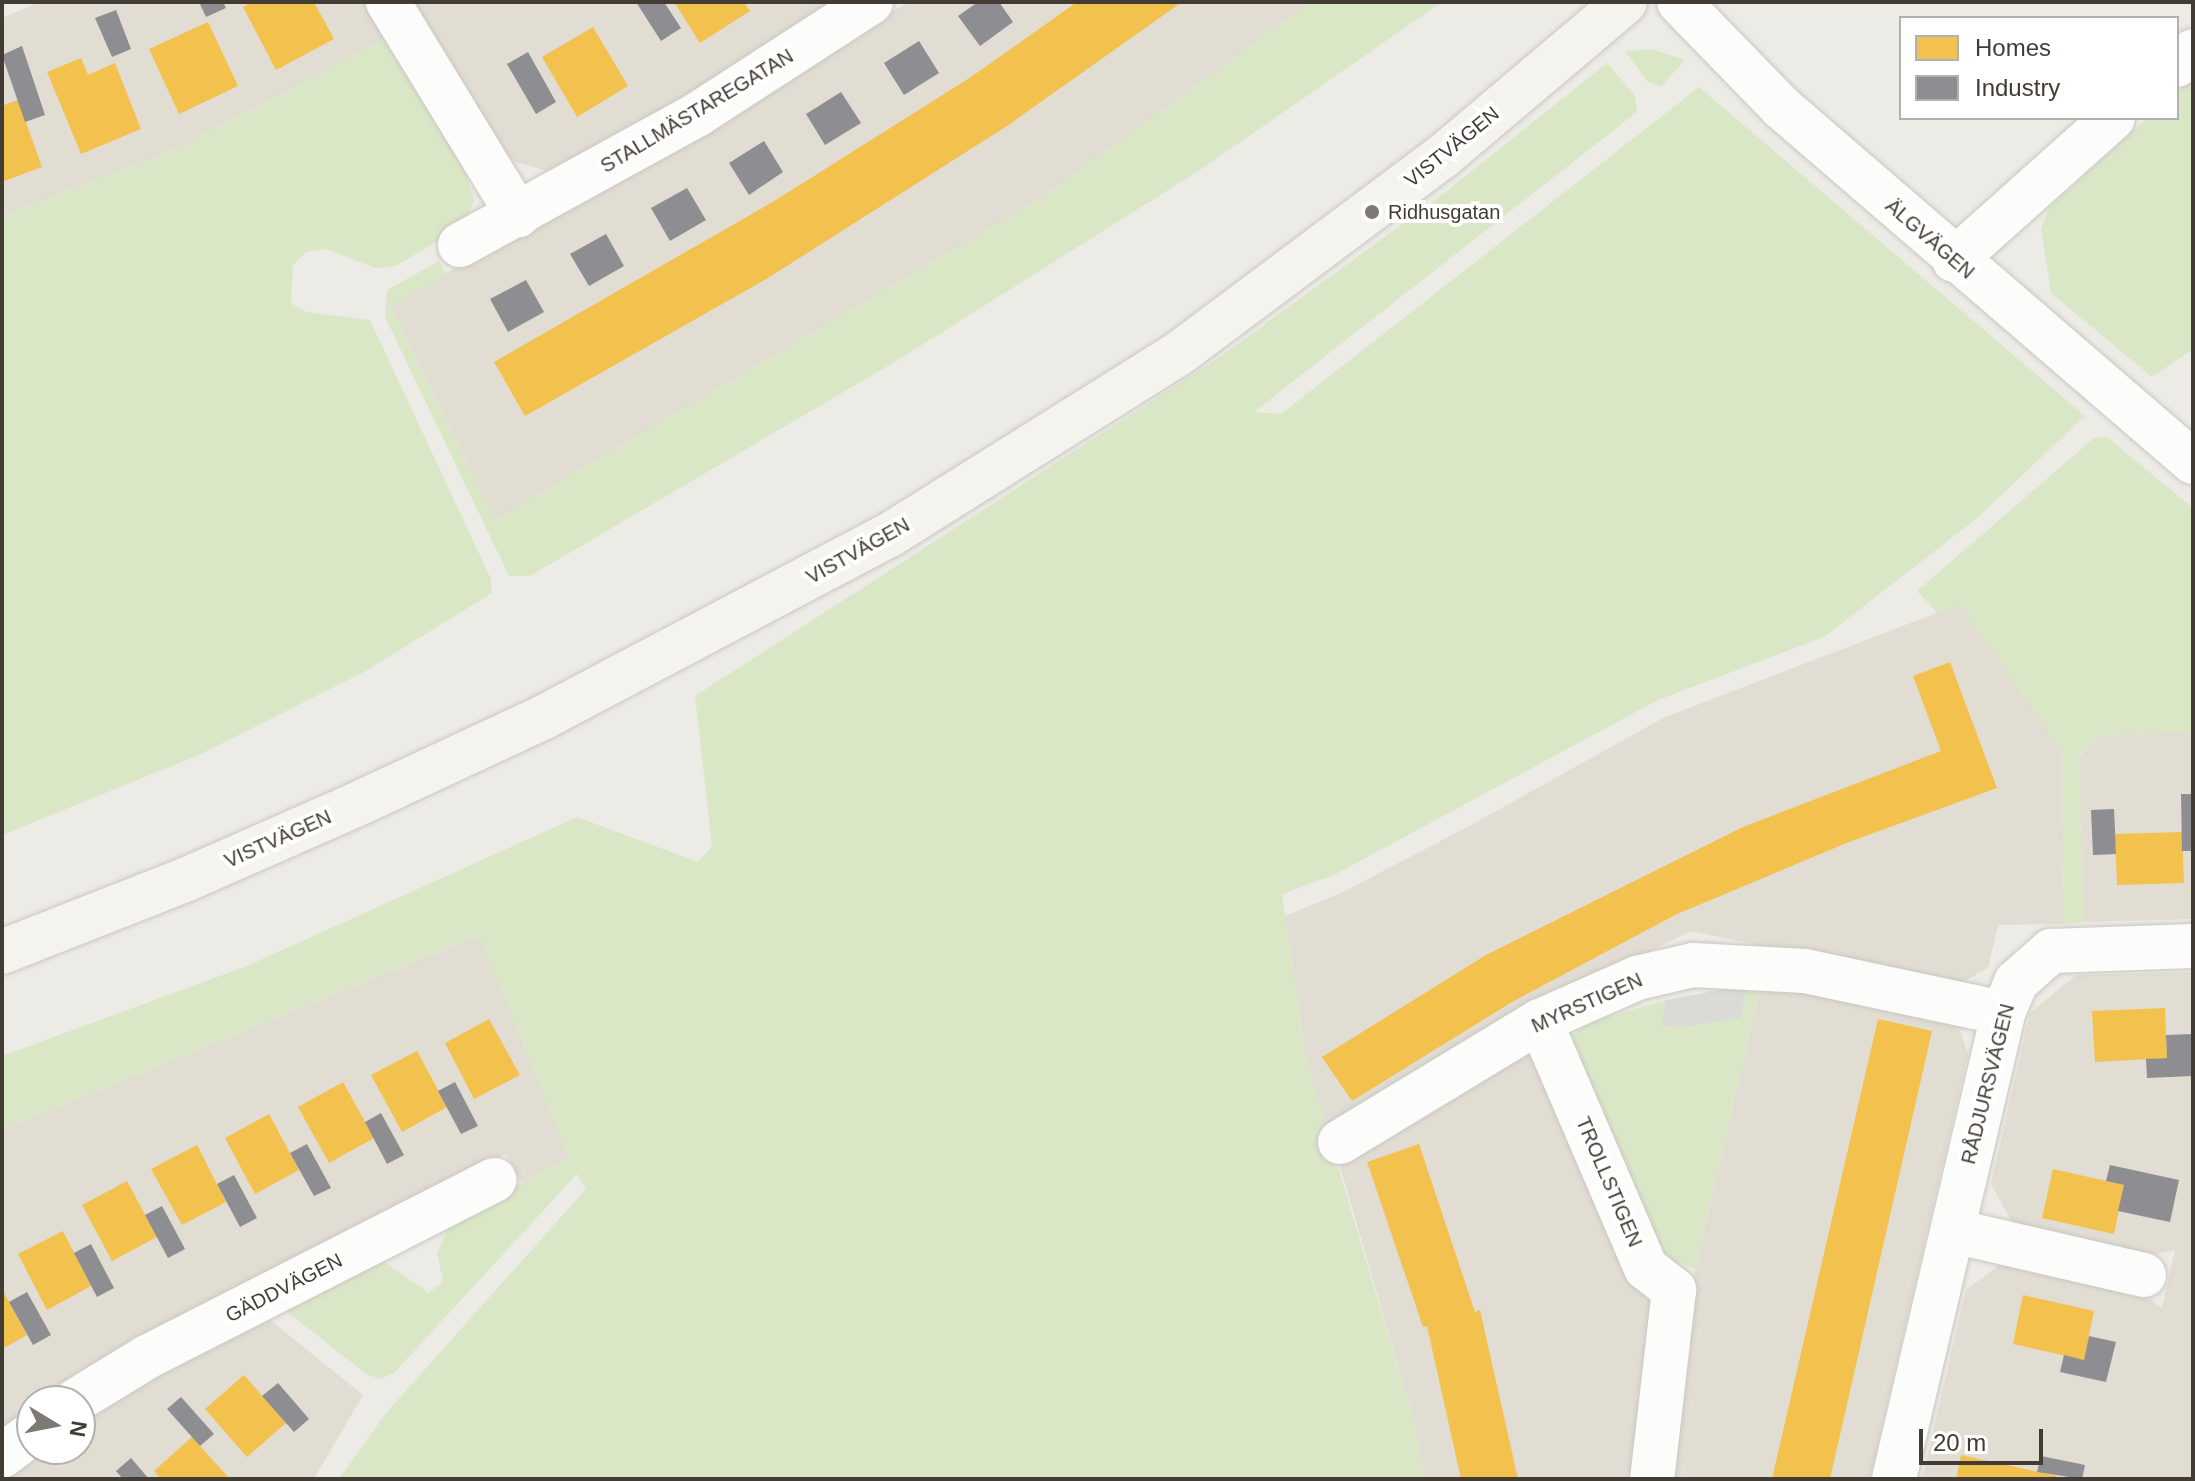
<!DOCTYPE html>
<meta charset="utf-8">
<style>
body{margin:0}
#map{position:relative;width:2195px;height:1481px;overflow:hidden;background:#edebe6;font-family:Arial,sans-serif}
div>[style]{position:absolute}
.residential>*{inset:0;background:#e1ddd3}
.green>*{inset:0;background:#dae7c7}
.parking>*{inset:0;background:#dcdad6}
.homes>*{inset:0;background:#f2c14e}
.industry>*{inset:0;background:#8d8d92}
.roads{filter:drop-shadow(0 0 2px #c9c7c2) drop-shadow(0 0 2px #c9c7c2)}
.minor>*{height:44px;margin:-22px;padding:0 22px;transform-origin:22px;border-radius:22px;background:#fcfcfb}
.secondary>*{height:44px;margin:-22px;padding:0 22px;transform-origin:22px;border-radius:22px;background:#f5f3ed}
.dots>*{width:22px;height:22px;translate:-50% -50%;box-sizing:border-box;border:4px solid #fff;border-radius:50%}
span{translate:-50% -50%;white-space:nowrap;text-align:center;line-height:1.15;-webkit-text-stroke:8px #fff;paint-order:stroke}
.street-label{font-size:20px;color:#423c34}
.poi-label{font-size:20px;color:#423c34}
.left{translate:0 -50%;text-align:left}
.frame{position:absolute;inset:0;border:4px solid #423c34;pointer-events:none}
.legend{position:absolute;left:1899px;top:16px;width:280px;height:104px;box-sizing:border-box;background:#fff;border:2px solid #b3b1ae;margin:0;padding:10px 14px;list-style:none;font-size:24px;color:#423c34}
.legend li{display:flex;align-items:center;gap:16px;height:40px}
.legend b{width:40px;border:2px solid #b3b1ae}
.north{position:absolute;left:16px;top:1385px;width:80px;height:80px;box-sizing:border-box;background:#fff;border:2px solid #b3b1ae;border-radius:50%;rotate:100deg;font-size:22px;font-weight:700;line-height:32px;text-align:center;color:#423c34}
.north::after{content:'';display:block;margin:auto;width:28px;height:36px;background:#7e7972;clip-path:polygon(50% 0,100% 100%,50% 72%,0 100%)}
.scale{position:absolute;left:1919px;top:1429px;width:124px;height:36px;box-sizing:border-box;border:4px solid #423c34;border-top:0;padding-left:10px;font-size:24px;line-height:28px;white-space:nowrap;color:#423c34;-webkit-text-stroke:6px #fff;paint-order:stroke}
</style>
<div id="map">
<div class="residential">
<i style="clip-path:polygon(40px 2px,364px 2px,387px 38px,176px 149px,2px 216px,2px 18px)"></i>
<i style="clip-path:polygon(411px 2px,842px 2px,554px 173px,516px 162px,502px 152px)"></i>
<i style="clip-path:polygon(909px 2px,1311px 2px,1041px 198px,495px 520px,390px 306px)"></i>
<i style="clip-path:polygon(1960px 604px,2062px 751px,2064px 924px,1998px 925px,1988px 968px,1956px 986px,1691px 931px,1559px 996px,1328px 1134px,1306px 1059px,1285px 916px,1343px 892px,1473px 824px,1663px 718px)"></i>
<i style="clip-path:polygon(2193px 732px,2193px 919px,2084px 922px,2078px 758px,2098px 735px)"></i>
<i style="clip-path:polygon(480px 935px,569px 1157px,521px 1182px,506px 1154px,216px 1298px,122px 1351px,49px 1401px,32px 1401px,32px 1414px,2px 1439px,2px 1129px)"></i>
<i style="clip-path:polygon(2193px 972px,2193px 1479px,1922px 1479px,1966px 1290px,2010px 1257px,2132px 1286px,2162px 1308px,2175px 1250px,2142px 1257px,2014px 1226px,1991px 1184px,2030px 1013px,2076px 975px)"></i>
<i style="clip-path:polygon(1762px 978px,1955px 1016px,1968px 1054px,1870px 1479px,1668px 1479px,1695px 1269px)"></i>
<i style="clip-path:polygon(1510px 1048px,1543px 1052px,1663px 1320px,1645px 1479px,1424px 1479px,1414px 1421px,1337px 1156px)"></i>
<i style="clip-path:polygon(266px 1317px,363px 1395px,314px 1479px,7px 1479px,39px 1449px,80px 1449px,80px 1419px,133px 1382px)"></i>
</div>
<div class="green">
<i style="clip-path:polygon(1311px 2px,1442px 2px,1200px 170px,898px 360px,530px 576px,509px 576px,385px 317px,387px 290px,439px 261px,446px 275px,390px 306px,495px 520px,1041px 198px)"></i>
<i style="clip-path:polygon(387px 38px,466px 174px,474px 200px,466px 224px,396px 266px,375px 268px,326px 249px,306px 252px,293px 265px,291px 303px,306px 312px,370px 320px,491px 579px,492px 593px,364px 672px,199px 755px,2px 835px,2px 216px,176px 149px)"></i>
<i style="clip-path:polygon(1652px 49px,1685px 60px,1661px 87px,1647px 81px,1625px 51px)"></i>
<i style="clip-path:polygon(1607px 63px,1635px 96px,1637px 112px,1254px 412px,1281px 414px,1699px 87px,2085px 416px,1976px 519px,1824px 637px,1658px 700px,1334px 875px,1282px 894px,1306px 1059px,1414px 1421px,1424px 1479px,339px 1479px,386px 1413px,586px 1189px,577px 1174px,394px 1373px,380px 1379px,366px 1374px,280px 1306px,384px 1262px,429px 1293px,443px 1281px,437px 1253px,452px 1220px,569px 1157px,479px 935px,2px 1129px,2px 1056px,247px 966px,577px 817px,698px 862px,712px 846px,695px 696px,1220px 357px,1434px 201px)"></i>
<i style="clip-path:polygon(2193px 77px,2193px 349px,2152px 377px,2051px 293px,2041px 229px,2049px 208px,2147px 118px,2177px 118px,2177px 91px)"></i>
<i style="clip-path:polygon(2107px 437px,2193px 508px,2193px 732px,2098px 735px,2078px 757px,2084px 922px,2064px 924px,2062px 751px,1960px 605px,1937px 613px,1917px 591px,2094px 438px)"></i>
<i style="clip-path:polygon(1762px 978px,1695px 1269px,1648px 1251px,1567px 1053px,1572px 1036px,1590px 1022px,1666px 1000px,1662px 1025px)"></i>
</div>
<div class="parking">
<i style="clip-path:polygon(1747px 985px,1740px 1018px,1676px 1028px,1661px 1025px,1666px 1000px)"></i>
</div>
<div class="homes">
<i style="clip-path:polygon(252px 2px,314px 2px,334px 39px,276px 70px,243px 7px)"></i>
<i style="clip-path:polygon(674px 2px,744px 2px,750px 11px,700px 43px)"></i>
<i style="clip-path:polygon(1077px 2px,1182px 2px,1007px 126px,768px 278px,525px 416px,494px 362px,776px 200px,971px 77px)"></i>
<i style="clip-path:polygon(208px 22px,238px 86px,179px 114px,149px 49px)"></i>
<i style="clip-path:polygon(593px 27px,628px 86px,577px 117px,542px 57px)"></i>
<i style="clip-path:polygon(81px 58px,88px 75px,115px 63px,141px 129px,81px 154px,47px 72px)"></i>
<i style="clip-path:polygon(18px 100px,42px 167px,2px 182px,2px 106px)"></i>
<i style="clip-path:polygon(1950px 662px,1997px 788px,1849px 842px,1677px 914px,1512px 1002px,1352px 1101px,1322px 1057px,1486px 955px,1743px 827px,1941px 751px,1913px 676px)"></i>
<i style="clip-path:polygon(2182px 832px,2184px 883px,2117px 885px,2115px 834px)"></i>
<i style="clip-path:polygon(2165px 1008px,2167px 1058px,2095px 1062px,2092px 1011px)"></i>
<i style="clip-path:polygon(489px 1019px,520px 1075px,474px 1099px,445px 1043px)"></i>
<i style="clip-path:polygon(1878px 1019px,1932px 1031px,1830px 1479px,1772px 1479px)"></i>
<i style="clip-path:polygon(417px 1051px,447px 1107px,402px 1132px,371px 1075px)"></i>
<i style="clip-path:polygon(343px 1082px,374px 1138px,329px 1163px,298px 1107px)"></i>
<i style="clip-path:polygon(269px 1114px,299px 1170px,255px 1194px,225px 1138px)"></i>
<i style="clip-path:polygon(1419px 1144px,1475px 1312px,1480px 1310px,1518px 1479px,1461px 1479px,1427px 1326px,1423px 1327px,1367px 1162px)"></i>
<i style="clip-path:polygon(197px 1145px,226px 1202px,182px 1225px,151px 1169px)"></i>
<i style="clip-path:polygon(2053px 1169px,2124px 1185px,2114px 1234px,2042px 1218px)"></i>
<i style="clip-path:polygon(127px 1181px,157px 1237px,112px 1261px,82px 1205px)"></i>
<i style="clip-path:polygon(63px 1231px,91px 1286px,47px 1310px,18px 1254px)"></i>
<i style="clip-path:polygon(2px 1289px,27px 1335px,2px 1349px)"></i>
<i style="clip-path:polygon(2023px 1295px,2094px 1311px,2084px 1360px,2013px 1344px)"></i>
<i style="clip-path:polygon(244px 1375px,286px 1423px,247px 1457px,205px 1409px)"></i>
<i style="clip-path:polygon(192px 1437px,200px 1446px,230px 1479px,161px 1479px,154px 1471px)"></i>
<i style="clip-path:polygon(1961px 1455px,2057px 1476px,2056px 1479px,1956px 1479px)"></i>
</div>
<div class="industry">
<i style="clip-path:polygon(199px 2px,223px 2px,226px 8px,206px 17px)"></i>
<i style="clip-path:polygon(636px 2px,664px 2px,681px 28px,661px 41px)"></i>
<i style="clip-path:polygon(978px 2px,999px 2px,1013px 22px,980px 46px,958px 16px)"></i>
<i style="clip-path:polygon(116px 10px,131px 49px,112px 57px,95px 18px)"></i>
<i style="clip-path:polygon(919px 41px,939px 73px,904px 95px,884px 63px)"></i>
<i style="clip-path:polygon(22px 46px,45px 115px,25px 122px,2px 55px)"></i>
<i style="clip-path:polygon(528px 52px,556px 102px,536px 114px,507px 64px)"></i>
<i style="clip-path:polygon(841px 92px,861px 123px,825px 145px,806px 114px)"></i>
<i style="clip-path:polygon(764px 141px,783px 172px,749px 195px,729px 163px)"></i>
<i style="clip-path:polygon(687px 188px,706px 220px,670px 241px,651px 208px)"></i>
<i style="clip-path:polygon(606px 234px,624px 266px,589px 286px,570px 254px)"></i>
<i style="clip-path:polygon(526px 280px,544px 312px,508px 332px,490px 299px)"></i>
<i style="clip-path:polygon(2181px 794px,2193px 794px,2193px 851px,2182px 851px)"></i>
<i style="clip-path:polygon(2114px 809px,2116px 854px,2093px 855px,2091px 810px)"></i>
<i style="clip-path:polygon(2192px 1034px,2193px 1076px,2147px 1078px,2146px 1059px,2167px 1058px,2166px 1035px)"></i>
<i style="clip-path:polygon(455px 1082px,478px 1126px,461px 1134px,438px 1091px)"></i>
<i style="clip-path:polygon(381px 1113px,404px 1155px,387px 1164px,365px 1122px)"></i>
<i style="clip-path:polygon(307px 1144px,331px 1188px,314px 1196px,290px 1153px)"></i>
<i style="clip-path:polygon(2110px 1165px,2179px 1180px,2170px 1222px,2118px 1211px,2124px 1185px,2106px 1181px)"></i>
<i style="clip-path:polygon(234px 1175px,257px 1218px,240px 1227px,217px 1184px)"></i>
<i style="clip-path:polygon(162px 1206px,185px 1249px,168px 1258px,145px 1215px)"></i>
<i style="clip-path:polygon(91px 1244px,114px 1288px,97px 1297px,74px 1253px)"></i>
<i style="clip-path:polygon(27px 1292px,51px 1335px,33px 1345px,9px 1302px)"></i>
<i style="clip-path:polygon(2089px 1336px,2116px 1342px,2106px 1382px,2060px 1372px,2064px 1355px,2084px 1360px)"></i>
<i style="clip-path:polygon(278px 1383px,309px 1419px,294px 1432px,262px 1396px)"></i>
<i style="clip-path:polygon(181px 1397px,214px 1434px,200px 1446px,167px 1409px)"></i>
<i style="clip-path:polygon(2041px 1456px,2085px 1465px,2082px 1479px,2037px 1472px)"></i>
<i style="clip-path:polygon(131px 1458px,149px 1479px,123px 1479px,116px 1471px)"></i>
</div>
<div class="roads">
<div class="minor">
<i style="left:388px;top:2px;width:250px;rotate:58.6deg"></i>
<i style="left:1679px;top:2px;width:146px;rotate:45.8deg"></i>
<i style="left:1781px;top:107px;width:544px;rotate:40.75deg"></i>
<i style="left:2177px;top:65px;width:21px;rotate:-41deg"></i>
<i style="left:460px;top:245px;width:272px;rotate:-28.8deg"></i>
<i style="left:698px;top:114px;width:206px;rotate:-32.9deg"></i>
<i style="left:1954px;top:260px;width:213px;rotate:-41.8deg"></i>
<i style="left:1540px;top:1021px;width:269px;rotate:66.8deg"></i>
<i style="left:1646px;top:1268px;width:36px;rotate:38deg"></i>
<i style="left:1674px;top:1290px;width:190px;rotate:96.6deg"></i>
<i style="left:1340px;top:1142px;width:234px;rotate:-31.2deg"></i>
<i style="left:1540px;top:1021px;width:106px;rotate:-23.9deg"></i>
<i style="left:1637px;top:978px;width:57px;rotate:-13.1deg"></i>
<i style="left:1693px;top:965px;width:112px;rotate:3.1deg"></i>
<i style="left:1805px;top:971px;width:202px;rotate:12deg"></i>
<i style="left:1953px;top:1231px;width:196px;rotate:13deg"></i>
<i style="left:75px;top:1401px;width:84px;rotate:-31.4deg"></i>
<i style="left:147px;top:1357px;width:390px;rotate:-27deg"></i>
<i style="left:2px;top:1456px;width:38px;rotate:-37deg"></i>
<i style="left:1894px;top:1479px;width:479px;rotate:-76.8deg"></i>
<i style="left:2003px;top:1013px;width:34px;rotate:-67deg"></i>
<i style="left:2016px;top:982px;width:47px;rotate:-41.5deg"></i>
<i style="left:2051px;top:951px;width:142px;rotate:-2deg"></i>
</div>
<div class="secondary">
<i style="left:2px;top:952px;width:197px;rotate:-21.5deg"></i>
<i style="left:185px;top:880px;width:196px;rotate:-23.8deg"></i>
<i style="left:364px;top:801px;width:199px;rotate:-25deg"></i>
<i style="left:544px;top:717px;width:389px;rotate:-27.8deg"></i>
<i style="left:888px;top:536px;width:346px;rotate:-32.1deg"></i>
<i style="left:1181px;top:352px;width:327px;rotate:-36.8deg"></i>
<i style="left:1443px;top:156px;width:238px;rotate:-40.2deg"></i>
</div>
</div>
<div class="dots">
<i style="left:1372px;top:212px;background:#7e7972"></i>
</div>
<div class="street-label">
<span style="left:697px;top:111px;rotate:-31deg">STALLMÄSTAREGATAN</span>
<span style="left:1452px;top:147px;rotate:-39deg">VISTVÄGEN</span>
<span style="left:1930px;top:239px;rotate:41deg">ÄLGVÄGEN</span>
<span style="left:858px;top:551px;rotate:-29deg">VISTVÄGEN</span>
<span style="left:278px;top:839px;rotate:-24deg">VISTVÄGEN</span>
<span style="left:1587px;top:1003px;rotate:-24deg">MYRSTIGEN</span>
<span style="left:1988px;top:1084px;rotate:-76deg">RÅDJURSVÄGEN</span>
<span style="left:1609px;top:1182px;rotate:67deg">TROLLSTIGEN</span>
<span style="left:284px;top:1288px;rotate:-27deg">GÄDDVÄGEN</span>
</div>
<div class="poi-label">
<span class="left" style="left:1388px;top:212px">Ridhusgatan</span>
</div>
<div class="frame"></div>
<ul class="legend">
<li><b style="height:22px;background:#f2c14e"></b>Homes</li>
<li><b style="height:22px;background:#8d8d92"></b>Industry</li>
</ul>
<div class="north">N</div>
<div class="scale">20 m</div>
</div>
